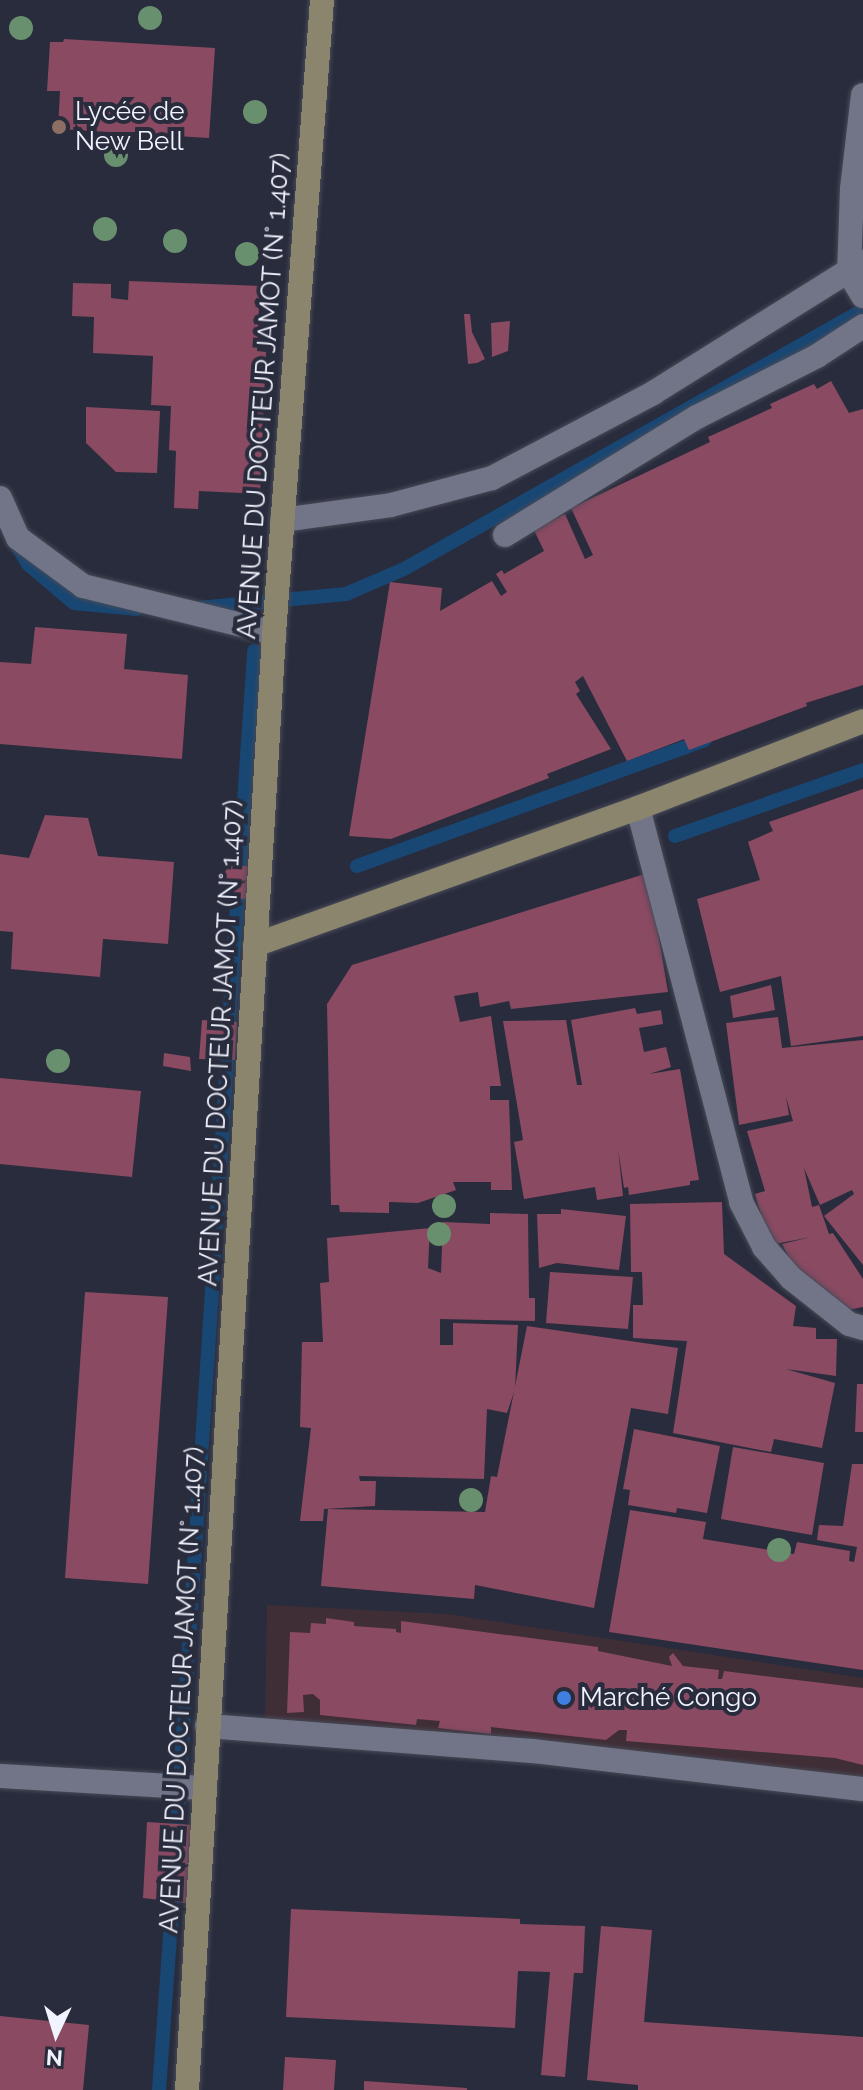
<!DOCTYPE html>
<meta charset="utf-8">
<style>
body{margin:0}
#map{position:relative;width:863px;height:2090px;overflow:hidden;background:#292c3c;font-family:Raleway,sans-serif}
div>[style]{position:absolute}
.commercial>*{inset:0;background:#402e37}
.stream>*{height:14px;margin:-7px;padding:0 7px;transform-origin:7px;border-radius:7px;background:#184774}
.building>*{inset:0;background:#8a4a62}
.roads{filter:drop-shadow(0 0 2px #474a57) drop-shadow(0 0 2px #474a57)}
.lane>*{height:24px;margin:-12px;padding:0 12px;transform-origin:12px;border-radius:12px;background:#717587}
.street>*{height:24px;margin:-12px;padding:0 12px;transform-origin:12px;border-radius:12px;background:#717587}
.secondary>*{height:24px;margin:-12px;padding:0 12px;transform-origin:12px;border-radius:12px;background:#8b856e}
.trees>*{width:24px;height:24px;margin:-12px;border-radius:50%;background:#688f6e}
.dots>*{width:22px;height:22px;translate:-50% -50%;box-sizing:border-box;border:4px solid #292c3c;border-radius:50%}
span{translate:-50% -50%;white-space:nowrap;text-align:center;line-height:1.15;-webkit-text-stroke:8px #292c3c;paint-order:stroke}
.poi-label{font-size:26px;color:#f1f3fe}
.left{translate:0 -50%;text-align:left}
.street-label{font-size:26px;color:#f1f3fe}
.north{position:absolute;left:16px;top:1994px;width:80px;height:80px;-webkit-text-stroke:6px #292c3c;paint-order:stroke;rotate:184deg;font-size:22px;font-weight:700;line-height:32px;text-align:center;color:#f1f3fe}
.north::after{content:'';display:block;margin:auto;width:28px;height:36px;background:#f1f3fe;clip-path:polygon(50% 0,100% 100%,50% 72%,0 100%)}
</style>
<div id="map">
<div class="commercial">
<i style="clip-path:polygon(267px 1605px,446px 1614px,863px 1678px,863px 1783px,624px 1752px,265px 1718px)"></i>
</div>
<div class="stream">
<i style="left:14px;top:540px;width:28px;rotate:60deg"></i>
<i style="left:28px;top:564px;width:60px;rotate:40.3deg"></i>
<i style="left:74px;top:603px;width:63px;rotate:5.4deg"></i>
<i style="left:198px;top:608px;width:149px;rotate:-5.4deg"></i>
<i style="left:346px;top:594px;width:63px;rotate:-23.3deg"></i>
<i style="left:404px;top:569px;width:527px;rotate:-29.43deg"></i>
<i style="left:675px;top:836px;width:199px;rotate:-19.3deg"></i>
<i style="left:357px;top:866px;width:370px;rotate:-19.9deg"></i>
<i style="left:229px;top:1021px;width:371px;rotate:-86.1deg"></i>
<i style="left:176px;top:1842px;width:785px;rotate:-86.27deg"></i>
<i style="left:159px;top:2090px;width:208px;rotate:-85.9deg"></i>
</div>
<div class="building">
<i style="clip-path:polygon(64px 39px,215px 48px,209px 138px,58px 129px,60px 91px,47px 91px,50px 42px,63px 42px)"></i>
<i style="clip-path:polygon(129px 281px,260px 286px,257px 351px,266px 352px,260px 494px,199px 491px,198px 509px,174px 508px,176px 451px,169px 450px,171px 406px,151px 405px,153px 356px,93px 353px,94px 317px,72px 316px,73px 283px,111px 284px,111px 298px,128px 300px)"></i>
<i style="clip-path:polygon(464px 314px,470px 314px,472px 332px,485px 359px,477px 363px,468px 364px)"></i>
<i style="clip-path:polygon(510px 321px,508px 351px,492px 357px,491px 323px)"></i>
<i style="clip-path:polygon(831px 381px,849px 413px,863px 409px,863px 685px,806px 703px,807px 706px,689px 750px,684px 739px,627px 761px,583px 676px,575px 682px,580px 691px,576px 694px,611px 749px,547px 774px,549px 778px,391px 839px,349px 836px,390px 582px,442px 588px,440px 611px,492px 581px,501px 596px,507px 592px,496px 574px,502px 570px,504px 574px,544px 551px,533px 528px,565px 514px,585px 559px,593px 555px,571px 508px,710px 442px,708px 437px,772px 408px,770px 404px,814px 384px,817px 389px)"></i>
<i style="clip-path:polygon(86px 407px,160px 411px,157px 473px,116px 472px,86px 443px)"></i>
<i style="clip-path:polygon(35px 627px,127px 634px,124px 669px,188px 675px,182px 759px,0 744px,0 662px,31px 664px)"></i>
<i style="clip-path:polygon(863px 789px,863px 1036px,791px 1046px,781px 976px,720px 992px,697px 899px,760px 880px,748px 842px,773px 831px,769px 822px)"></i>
<i style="clip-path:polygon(45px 815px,88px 818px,98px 856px,174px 862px,168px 944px,103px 939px,100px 977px,11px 969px,13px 932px,0 931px,0 854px,29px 858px)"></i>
<i style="clip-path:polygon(229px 866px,247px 866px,257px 883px,245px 899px,228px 898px,218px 882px)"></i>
<i style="clip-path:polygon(648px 873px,668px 992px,511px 1009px,509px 1001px,480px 1007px,478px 992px,454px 996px,460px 1022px,491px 1016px,501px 1086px,490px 1086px,490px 1100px,509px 1100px,512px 1190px,491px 1190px,491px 1182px,453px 1182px,456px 1190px,418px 1203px,389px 1202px,389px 1213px,340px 1212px,339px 1205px,331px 1205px,327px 1004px,352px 965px)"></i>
<i style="clip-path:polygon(771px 985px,775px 1010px,733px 1018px,730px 996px)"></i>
<i style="clip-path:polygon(635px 1008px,637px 1014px,661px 1010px,663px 1024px,639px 1028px,644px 1052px,666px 1047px,671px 1067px,649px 1074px,680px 1069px,699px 1180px,690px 1181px,690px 1185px,629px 1195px,628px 1187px,624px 1188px,618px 1149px,623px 1196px,597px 1200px,595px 1187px,524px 1199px,514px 1142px,523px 1140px,503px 1021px,566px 1020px,577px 1085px,582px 1085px,571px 1020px)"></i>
<i style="clip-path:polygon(778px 1017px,782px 1048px,863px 1040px,863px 1265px,824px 1216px,854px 1194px,852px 1190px,820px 1205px,804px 1168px,812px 1207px,819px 1205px,829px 1234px,833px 1233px,863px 1279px,863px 1307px,848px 1310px,807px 1292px,782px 1244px,811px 1237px,770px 1245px,755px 1194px,765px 1191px,747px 1131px,793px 1121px,786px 1097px,789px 1115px,739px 1125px,726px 1023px)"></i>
<i style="clip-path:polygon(202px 1020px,237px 1022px,235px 1060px,199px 1059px)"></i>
<i style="clip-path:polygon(164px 1053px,190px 1057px,191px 1071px,163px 1066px)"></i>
<i style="clip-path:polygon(0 1078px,141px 1091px,132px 1177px,0 1164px)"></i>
<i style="clip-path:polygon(722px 1202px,724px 1254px,796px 1306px,793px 1326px,816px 1328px,816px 1339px,837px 1339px,836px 1376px,786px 1369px,835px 1383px,822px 1448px,774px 1439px,771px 1452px,673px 1433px,687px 1341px,633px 1338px,633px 1305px,643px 1305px,642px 1272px,631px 1272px,630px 1204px)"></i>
<i style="clip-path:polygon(561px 1209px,626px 1216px,619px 1270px,557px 1263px,539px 1268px,537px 1214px,561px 1214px)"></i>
<i style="clip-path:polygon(490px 1213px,528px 1214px,529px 1298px,535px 1298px,535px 1321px,440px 1319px,440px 1345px,453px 1345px,453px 1323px,518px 1325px,515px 1389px,507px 1413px,487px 1409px,484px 1479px,359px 1476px,360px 1481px,376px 1481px,375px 1506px,324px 1509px,323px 1521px,300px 1521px,311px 1428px,300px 1427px,302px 1342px,323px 1342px,320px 1283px,329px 1282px,327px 1238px,430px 1228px,428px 1268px,441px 1273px,443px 1222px,490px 1224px)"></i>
<i style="clip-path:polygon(550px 1272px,633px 1277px,628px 1329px,546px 1323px)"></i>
<i style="clip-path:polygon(85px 1292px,168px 1297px,148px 1584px,65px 1578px)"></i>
<i style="clip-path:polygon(527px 1326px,678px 1348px,668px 1414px,631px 1408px,594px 1608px,475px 1585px,474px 1599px,321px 1586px,328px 1509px,485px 1512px,491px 1476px,497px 1477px)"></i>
<i style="clip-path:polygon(857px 1384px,863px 1384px,863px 1432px,855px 1432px)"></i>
<i style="clip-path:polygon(634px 1429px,720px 1446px,707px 1513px,677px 1508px,676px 1513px,628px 1505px,630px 1490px,623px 1489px)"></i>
<i style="clip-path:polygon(733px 1447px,824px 1463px,812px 1535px,721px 1519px)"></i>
<i style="clip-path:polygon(852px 1464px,863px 1464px,863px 1670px,609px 1632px,630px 1510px,706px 1522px,703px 1539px,794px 1554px,797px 1542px,850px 1551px,849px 1561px,854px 1562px,857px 1547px,817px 1540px,819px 1525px,843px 1526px)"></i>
<i style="clip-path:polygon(326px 1618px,354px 1622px,354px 1626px,396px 1629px,396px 1632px,401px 1633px,401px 1621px,598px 1647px,598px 1651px,672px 1666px,669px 1657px,673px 1653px,683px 1666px,719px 1670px,718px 1679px,722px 1679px,724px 1671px,863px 1688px,863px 1765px,835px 1758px,626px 1741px,627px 1730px,619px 1730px,606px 1740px,491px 1727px,491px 1734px,438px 1728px,440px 1721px,417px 1719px,416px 1725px,320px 1715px,320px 1700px,313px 1694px,303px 1695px,304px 1712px,287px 1713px,290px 1632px,310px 1633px,311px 1623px,326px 1624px)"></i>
<i style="clip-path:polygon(147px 1822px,193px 1825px,186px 1903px,143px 1898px)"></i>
<i style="clip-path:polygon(291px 1909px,520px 1919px,520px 1924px,585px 1926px,583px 1973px,574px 1973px,565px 2077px,541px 2075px,550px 1972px,518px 1971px,515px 2028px,286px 2017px)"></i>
<i style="clip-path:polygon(601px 1926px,652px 1930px,644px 2022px,863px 2037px,863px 2090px,638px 2090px,638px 2085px,587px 2080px)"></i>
<i style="clip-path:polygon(0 2016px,89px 2025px,83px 2090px,0 2090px)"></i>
<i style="clip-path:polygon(285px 2057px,336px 2060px,334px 2090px,283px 2090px)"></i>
<i style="clip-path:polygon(364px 2081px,467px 2088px,467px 2090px,364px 2090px)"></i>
</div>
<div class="roads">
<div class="lane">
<i style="left:207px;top:1726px;width:327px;rotate:4.4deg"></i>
<i style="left:533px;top:1751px;width:332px;rotate:6.6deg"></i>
</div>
<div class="street">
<i style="left:863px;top:95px;width:95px;rotate:96.7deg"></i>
<i style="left:852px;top:189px;width:84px;rotate:92deg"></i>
<i style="left:849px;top:273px;width:27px;rotate:59deg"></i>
<i style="left:0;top:498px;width:44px;rotate:65.8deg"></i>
<i style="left:18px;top:538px;width:81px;rotate:36.4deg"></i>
<i style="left:83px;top:586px;width:197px;rotate:13.8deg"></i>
<i style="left:282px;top:520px;width:110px;rotate:-7.8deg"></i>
<i style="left:391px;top:505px;width:105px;rotate:-15deg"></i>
<i style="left:492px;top:478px;width:182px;rotate:-27.8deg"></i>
<i style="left:653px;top:393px;width:248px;rotate:-32deg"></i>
<i style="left:505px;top:535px;width:225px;rotate:-31.6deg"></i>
<i style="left:697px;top:417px;width:135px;rotate:-26.9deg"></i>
<i style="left:817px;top:356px;width:55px;rotate:-33.1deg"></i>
<i style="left:638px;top:808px;width:407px;rotate:75.3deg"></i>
<i style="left:741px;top:1202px;width:51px;rotate:62.9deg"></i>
<i style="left:764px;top:1247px;width:41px;rotate:48.9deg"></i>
<i style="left:791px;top:1278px;width:74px;rotate:38.4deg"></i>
<i style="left:849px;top:1324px;width:15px;rotate:16deg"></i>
<i style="left:0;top:1776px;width:204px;rotate:3.4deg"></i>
</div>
<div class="secondary">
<i style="left:255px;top:945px;width:407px;rotate:-19.7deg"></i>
<i style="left:638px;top:808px;width:241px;rotate:-21.1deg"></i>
<i style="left:187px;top:2090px;width:1460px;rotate:-86.58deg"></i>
<i style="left:274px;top:633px;width:635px;rotate:-85.66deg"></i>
</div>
</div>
<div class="trees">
<i style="left:150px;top:18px"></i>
<i style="left:21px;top:28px"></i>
<i style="left:255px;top:112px"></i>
<i style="left:116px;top:155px"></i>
<i style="left:105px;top:229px"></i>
<i style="left:175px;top:241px"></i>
<i style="left:247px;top:254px"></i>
<i style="left:58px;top:1061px"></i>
<i style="left:444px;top:1206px"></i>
<i style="left:439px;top:1234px"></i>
<i style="left:471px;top:1500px"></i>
<i style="left:779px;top:1550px"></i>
</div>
<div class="dots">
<i style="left:59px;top:127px;background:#8d6e63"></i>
<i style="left:564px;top:1698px;background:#3f7fe0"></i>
</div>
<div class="poi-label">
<span class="left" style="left:75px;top:127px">Lycée de<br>New Bell</span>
<span class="left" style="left:580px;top:1698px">Marché Congo</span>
</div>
<div class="street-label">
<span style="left:264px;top:396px;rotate:-86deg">AVENUE DU DOCTEUR JAMOT (N° 1.407)</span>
<span style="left:221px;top:1043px;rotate:-87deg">AVENUE DU DOCTEUR JAMOT (N° 1.407)</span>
<span style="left:182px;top:1690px;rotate:-87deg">AVENUE DU DOCTEUR JAMOT (N° 1.407)</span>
</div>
<div class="north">N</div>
</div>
